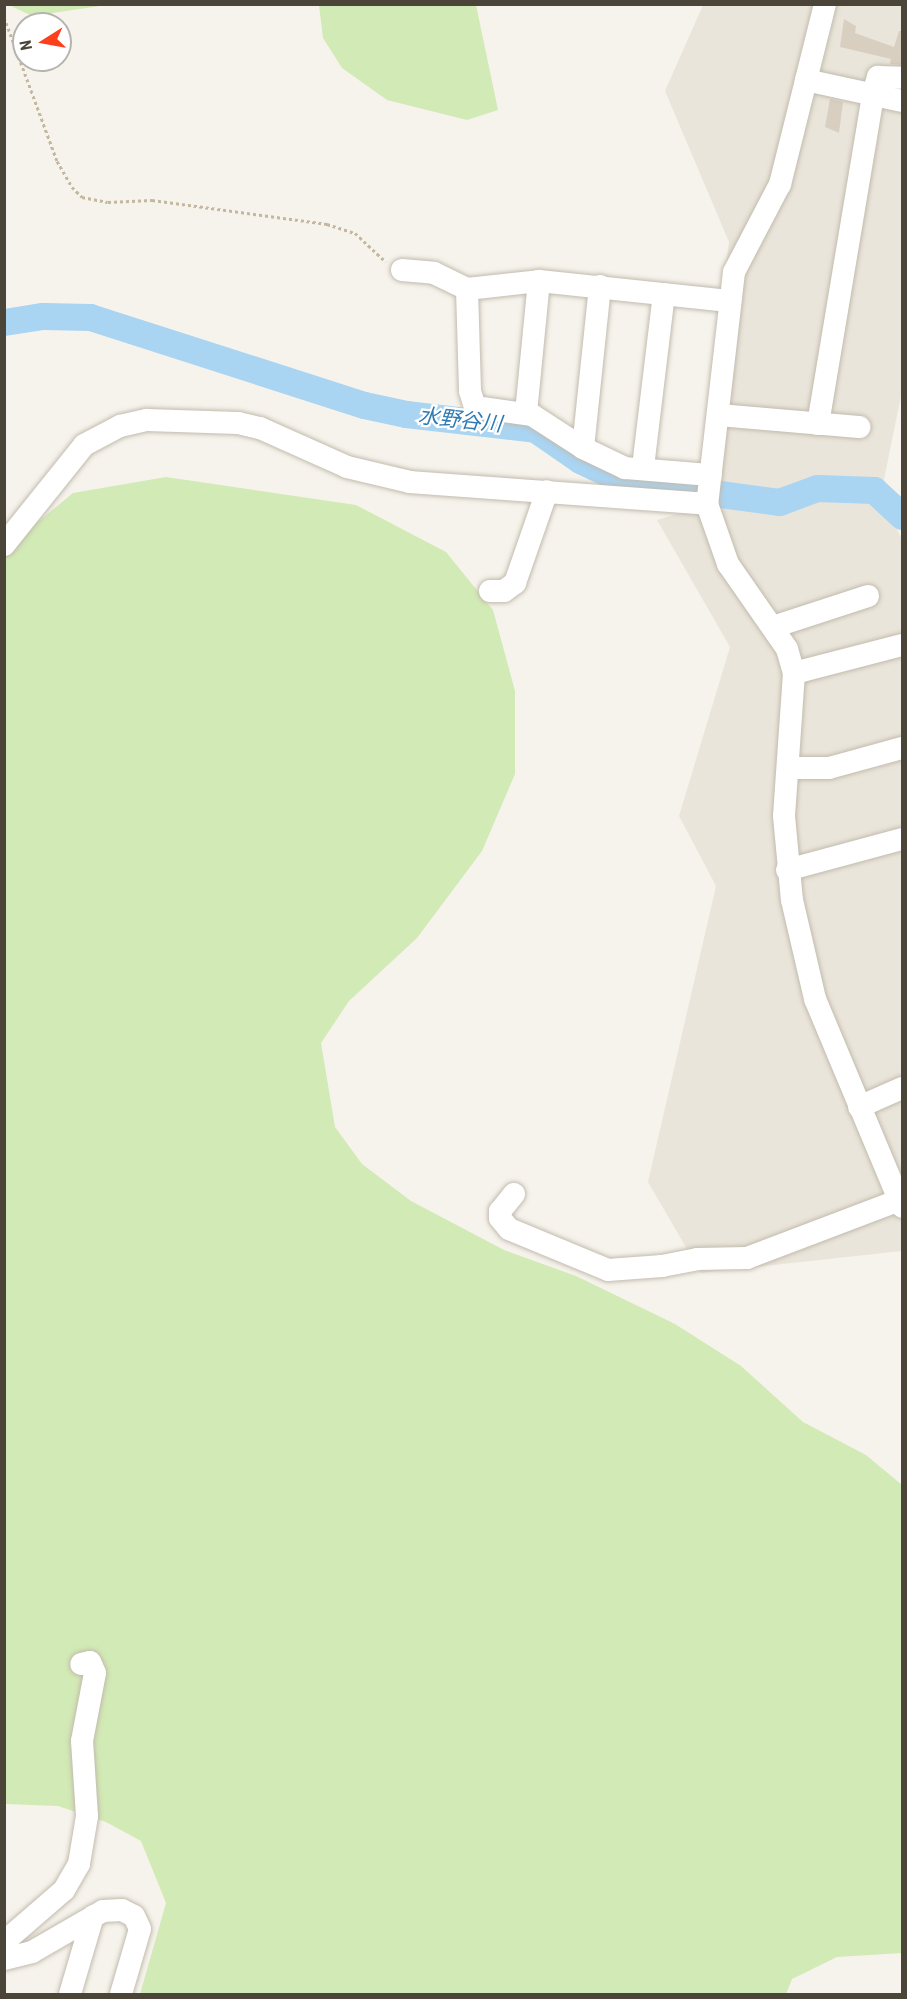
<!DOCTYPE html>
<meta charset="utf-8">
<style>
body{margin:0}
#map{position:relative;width:907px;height:1999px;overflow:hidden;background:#f6f3ec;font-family:"Roboto Condensed","Noto Sans JP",sans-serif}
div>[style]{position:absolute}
.residential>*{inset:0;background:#eae5da}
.green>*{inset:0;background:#d2eab5}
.river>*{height:27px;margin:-13.5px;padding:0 13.5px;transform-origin:13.5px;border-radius:13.5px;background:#a9d4f2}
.building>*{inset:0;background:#d8cfc1}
.path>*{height:3px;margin-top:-1.5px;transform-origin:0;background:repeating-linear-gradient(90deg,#c4b79f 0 3px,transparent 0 6px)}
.roads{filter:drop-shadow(0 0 2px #c2bbae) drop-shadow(0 0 2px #c2bbae)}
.minor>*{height:22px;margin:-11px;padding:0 11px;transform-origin:11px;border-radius:11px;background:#fff}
span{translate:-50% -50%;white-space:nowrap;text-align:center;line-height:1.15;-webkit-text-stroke:4.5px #fff;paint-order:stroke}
.water-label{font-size:21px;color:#2e7ab2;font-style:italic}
.frame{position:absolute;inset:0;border:6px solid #4b4439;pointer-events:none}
.north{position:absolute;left:12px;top:12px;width:60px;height:60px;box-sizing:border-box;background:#fff;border:2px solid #b7b4b0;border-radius:50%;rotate:259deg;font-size:16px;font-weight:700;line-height:24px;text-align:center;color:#4b4439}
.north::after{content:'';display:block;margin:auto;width:21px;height:27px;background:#fc3f1d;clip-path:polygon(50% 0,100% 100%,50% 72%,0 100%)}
</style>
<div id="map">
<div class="residential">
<i style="clip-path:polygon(703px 5px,902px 5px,902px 391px,881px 494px,902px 540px,902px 1251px,701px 1273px,648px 1182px,716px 886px,679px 816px,730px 647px,657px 520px,697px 508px,729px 242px,665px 91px)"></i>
</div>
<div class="green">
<i style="clip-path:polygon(9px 5px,107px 5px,32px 16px)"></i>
<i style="clip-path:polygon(319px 5px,476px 5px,498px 110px,467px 120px,387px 100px,342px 68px,323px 38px)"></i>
<i style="clip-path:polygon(166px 477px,356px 505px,446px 552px,493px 610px,515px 691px,515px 774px,482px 851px,417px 938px,349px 1001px,321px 1043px,335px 1127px,362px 1164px,411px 1201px,504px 1250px,576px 1276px,675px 1324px,741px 1366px,803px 1422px,866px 1455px,902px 1485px,902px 1953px,837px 1957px,792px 1979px,786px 1994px,140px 1994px,166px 1903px,141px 1841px,106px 1822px,58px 1806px,5px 1804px,5px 549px,73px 493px)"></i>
</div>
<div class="river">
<i style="left:4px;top:322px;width:39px;rotate:-9deg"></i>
<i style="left:43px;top:316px;width:47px;rotate:1.2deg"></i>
<i style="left:90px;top:317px;width:288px;rotate:17.8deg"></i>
<i style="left:364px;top:405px;width:43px;rotate:12.1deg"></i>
<i style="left:406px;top:414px;width:130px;rotate:6.6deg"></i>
<i style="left:535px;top:429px;width:55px;rotate:34.6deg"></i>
<i style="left:580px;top:460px;width:49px;rotate:25.5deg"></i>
<i style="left:624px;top:481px;width:156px;rotate:7.7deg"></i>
<i style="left:779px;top:502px;width:40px;rotate:-20.2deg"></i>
<i style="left:817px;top:488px;width:57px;rotate:2deg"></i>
<i style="left:874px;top:490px;width:38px;rotate:43deg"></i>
</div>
<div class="building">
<i style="clip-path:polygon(844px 19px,856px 26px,855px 33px,894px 47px,899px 31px,903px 31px,903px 65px,890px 64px,891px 59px,840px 47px)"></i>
<i style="clip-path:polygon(830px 99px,843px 102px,839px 133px,825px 127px)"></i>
</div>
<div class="path">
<i style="left:4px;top:17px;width:153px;rotate:69.8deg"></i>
<i style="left:57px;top:161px;width:30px;rotate:60deg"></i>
<i style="left:72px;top:187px;width:14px;rotate:45deg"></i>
<i style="left:82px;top:197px;width:26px;rotate:11deg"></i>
<i style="left:108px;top:202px;width:44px;rotate:-2.6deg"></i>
<i style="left:152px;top:200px;width:177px;rotate:7.8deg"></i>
<i style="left:327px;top:224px;width:29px;rotate:18deg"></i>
<i style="left:355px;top:233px;width:42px;rotate:43.1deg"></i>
</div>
<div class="roads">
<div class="minor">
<i style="left:825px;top:4px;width:186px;rotate:104deg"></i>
<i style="left:780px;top:184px;width:99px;rotate:117.6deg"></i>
<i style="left:734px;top:272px;width:234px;rotate:96.6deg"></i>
<i style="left:707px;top:504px;width:64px;rotate:70.7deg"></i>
<i style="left:728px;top:564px;width:103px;rotate:55.2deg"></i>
<i style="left:787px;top:649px;width:25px;rotate:74deg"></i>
<i style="left:794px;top:673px;width:143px;rotate:94deg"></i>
<i style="left:784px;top:816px;width:84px;rotate:84.6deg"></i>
<i style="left:792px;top:900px;width:102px;rotate:76.9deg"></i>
<i style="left:815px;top:999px;width:225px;rotate:67.3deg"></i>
<i style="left:806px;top:80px;width:98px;rotate:12.3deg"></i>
<i style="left:402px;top:270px;width:32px;rotate:5deg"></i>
<i style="left:434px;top:273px;width:37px;rotate:26deg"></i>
<i style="left:467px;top:289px;width:72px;rotate:-6.3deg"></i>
<i style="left:539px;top:281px;width:191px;rotate:6deg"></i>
<i style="left:467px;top:289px;width:102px;rotate:88.3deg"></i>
<i style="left:470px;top:391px;width:17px;rotate:73deg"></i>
<i style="left:475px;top:407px;width:58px;rotate:8deg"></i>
<i style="left:532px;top:415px;width:61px;rotate:32.9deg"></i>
<i style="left:583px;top:448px;width:47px;rotate:25.5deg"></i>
<i style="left:625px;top:468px;width:86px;rotate:4.7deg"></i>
<i style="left:526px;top:413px;width:133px;rotate:-84.4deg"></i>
<i style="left:718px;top:415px;width:142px;rotate:4.9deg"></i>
<i style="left:818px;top:424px;width:335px;rotate:-80.5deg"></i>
<i style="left:873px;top:94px;width:18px;rotate:-74deg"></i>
<i style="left:878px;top:77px;width:24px;rotate:2deg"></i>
<i style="left:583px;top:448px;width:163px;rotate:-84deg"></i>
<i style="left:643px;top:467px;width:174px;rotate:-83.1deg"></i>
<i style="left:4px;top:545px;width:128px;rotate:-51.3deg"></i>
<i style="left:84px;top:445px;width:41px;rotate:-27.8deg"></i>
<i style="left:120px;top:426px;width:28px;rotate:-13deg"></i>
<i style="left:147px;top:420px;width:91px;rotate:1.9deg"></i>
<i style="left:238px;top:423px;width:23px;rotate:13deg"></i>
<i style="left:260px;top:428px;width:95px;rotate:24.1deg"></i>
<i style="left:347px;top:467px;width:65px;rotate:13.4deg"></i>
<i style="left:410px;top:482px;width:298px;rotate:4.2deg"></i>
<i style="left:490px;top:591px;width:14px"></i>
<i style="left:504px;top:591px;width:14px;rotate:-36deg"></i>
<i style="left:515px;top:583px;width:97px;rotate:-70.8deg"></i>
<i style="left:773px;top:627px;width:100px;rotate:-18.1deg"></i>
<i style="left:794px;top:673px;width:112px;rotate:-14.5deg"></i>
<i style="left:789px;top:768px;width:40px"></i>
<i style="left:829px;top:768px;width:76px;rotate:-15.3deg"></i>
<i style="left:787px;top:870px;width:119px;rotate:-15.1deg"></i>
<i style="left:859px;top:1107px;width:47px;rotate:-23.8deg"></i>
<i style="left:514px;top:1194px;width:22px;rotate:129deg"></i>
<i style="left:500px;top:1211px;width:7px;rotate:90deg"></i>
<i style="left:500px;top:1218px;width:14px;rotate:51deg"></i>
<i style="left:509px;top:1229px;width:107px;rotate:22.5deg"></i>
<i style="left:608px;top:1270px;width:54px;rotate:-4.2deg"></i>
<i style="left:662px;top:1266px;width:36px;rotate:-11deg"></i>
<i style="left:697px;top:1259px;width:50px;rotate:-1.1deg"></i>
<i style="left:747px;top:1258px;width:164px;rotate:-20.8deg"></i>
<i style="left:4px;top:1942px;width:79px;rotate:-40.9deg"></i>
<i style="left:64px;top:1890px;width:30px;rotate:-60deg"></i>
<i style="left:79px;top:1864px;width:49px;rotate:-80.5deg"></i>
<i style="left:87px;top:1816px;width:75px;rotate:-93.8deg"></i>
<i style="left:82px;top:1741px;width:69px;rotate:-79.2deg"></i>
<i style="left:95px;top:1673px;width:12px;rotate:-114deg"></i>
<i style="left:90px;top:1662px;width:9px;rotate:167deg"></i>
<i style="left:4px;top:1959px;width:29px;rotate:-14deg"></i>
<i style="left:32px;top:1952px;width:82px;rotate:-30deg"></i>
<i style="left:103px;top:1911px;width:19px;rotate:-3deg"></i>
<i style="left:122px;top:1910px;width:13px;rotate:27deg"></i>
<i style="left:134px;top:1916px;width:14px;rotate:65deg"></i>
<i style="left:140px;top:1929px;width:68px;rotate:106.3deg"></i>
<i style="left:70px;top:1994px;width:81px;rotate:-73.6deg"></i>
</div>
</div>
<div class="water-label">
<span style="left:460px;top:420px;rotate:6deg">水野谷川</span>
</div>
<div class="frame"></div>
<div class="north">N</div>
</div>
